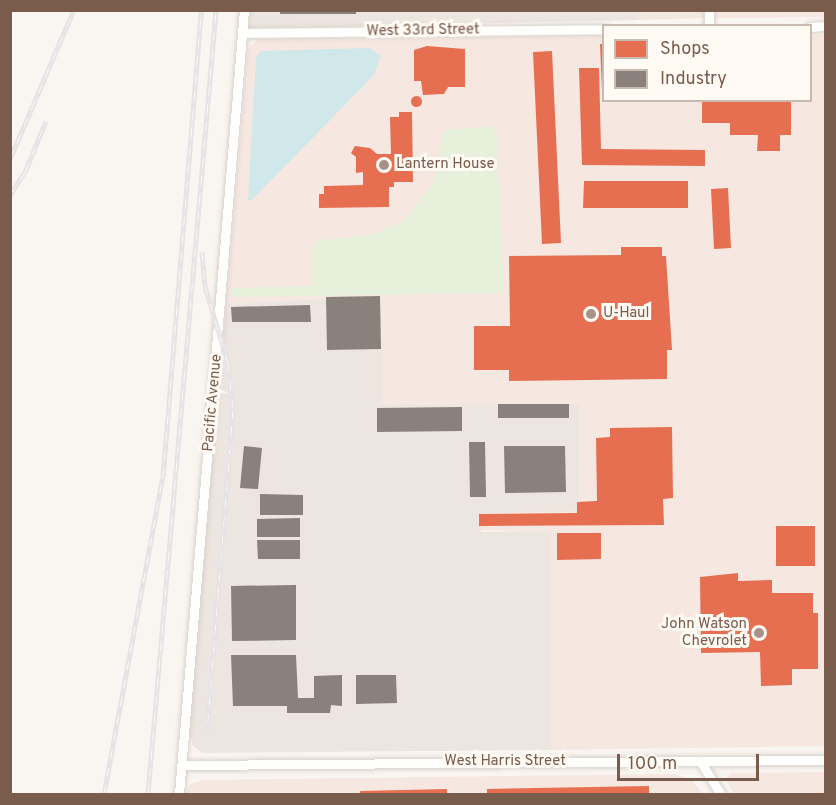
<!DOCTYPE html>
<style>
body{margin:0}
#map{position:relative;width:836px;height:805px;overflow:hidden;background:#f9f5f0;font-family:Overpass,sans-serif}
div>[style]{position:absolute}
.residential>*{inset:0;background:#f2e8de}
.commercial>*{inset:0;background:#f6e8e1}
.industrial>*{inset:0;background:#ede5e0}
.green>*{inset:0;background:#e7f0db}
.water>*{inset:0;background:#d0e8ea}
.shops>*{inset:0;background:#e76f51}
.round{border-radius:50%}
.industry>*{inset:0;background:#8a817c}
.roads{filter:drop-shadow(0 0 2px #d7d1cb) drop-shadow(0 0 2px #d7d1cb)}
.minor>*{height:9px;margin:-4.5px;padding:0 4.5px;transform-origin:4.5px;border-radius:4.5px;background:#fefefd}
.rail>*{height:5px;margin-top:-2.5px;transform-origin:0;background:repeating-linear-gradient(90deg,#fffaf3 0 9px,#e6e3e7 0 18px);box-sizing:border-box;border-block:2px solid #e6e3e7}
.dots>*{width:16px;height:16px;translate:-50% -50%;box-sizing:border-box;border:3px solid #fffaf3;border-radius:50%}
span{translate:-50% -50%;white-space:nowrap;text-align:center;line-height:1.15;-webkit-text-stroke:6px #fffaf3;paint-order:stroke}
.street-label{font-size:15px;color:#7a5c4d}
.poi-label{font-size:15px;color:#7a5c4d}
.left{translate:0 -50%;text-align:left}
.right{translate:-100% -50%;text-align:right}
.frame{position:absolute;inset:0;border:12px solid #7a5c4d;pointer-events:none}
.legend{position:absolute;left:602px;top:24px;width:210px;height:78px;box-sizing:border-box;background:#fffaf3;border:2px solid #cabbb1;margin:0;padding:8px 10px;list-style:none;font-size:18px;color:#7a5c4d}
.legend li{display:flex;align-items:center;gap:12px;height:30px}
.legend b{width:30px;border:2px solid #cabbb1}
.scale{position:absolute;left:617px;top:754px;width:142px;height:27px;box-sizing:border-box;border:3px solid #7a5c4d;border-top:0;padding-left:8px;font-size:18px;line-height:21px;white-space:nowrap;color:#7a5c4d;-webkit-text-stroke:4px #fffaf3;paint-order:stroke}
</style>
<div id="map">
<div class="residential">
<i style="clip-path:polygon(638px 11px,708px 11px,708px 18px,638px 20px)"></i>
</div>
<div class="commercial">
<i style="clip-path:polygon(708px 11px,825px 11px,825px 17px,708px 18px)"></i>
<i style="clip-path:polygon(811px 35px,825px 35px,825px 746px,551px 750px,551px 532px,480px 530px,480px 512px,579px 405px,382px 405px,380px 296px,226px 304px,248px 48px,259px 39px,603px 36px,604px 100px,810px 100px)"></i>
<i style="clip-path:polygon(825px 772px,825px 794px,734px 794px,725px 779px,731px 773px)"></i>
<i style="clip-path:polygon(674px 774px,692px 780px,703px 794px,184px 794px,191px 784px,203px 780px)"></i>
</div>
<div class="industrial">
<i style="clip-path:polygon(251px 10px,638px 11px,638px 20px,249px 28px)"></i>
<i style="clip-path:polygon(380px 296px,383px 405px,579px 405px,579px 511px,480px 513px,481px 532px,551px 531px,551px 750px,202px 753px,193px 746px,189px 731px,226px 304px)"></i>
</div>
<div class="green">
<i style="clip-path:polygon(496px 126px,504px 293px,231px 297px,232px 288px,311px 286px,311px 249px,315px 241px,374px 234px,404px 220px,433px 183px,444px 130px)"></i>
</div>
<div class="water">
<i style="clip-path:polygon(370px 48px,381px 56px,374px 75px,252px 200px,248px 200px,256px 58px,261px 51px)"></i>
</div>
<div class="shops">
<i style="clip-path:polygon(600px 44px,603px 44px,603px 91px,602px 91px)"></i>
<i style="clip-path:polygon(427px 46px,465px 49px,465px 87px,448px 87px,444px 94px,423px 95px,421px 81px,414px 81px,414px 50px)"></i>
<i style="clip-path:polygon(552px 51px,561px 243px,542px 244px,533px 52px)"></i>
<i style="clip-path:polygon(579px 68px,599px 68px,601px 149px,705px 150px,705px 166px,582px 165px)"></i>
<i class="round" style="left:410.5px;top:95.5px;width:11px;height:11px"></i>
<i style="clip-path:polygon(702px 100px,791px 100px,791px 135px,780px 135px,780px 151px,757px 151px,758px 135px,730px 135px,730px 123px,702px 123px)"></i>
<i style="clip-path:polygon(399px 112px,412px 112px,413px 182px,394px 182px,394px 187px,389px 187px,389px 207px,319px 208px,319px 194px,324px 194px,324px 186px,363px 185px,363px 172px,356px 173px,356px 157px,351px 153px,355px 146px,370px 148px,377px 154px,391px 154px,390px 117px,399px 117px)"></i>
<i style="clip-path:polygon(584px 181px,688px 181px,688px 208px,583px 208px)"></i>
<i style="clip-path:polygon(728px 188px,731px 248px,714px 249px,711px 189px)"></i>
<i style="clip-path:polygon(621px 247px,662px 247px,662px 256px,666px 256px,672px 350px,667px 350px,667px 379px,509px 381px,509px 370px,474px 370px,474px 326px,510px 326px,509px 256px,621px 255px)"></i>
<i style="clip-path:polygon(672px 427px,673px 498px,663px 499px,664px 525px,479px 526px,479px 514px,577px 513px,577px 502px,597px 501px,596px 438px,610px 437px,610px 428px)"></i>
<i style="clip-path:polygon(776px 526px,815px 526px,815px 566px,776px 566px)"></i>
<i style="clip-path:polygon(557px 533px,601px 533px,601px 559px,557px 560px)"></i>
<i style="clip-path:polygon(738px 573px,738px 581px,772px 580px,772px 593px,813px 593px,813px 613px,818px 613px,818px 669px,792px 669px,792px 685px,761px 686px,760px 652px,701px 653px,700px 577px)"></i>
<i style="clip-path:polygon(649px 786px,649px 794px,487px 794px,487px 789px)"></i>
<i style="clip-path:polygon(447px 789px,447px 794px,360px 794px,360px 791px)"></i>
</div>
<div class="industry">
<i style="clip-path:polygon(280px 10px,356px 10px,356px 14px,280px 14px)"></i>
<i style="clip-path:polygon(380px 296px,381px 349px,327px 350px,326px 297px)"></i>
<i style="clip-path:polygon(310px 305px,311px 322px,232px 322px,231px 307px)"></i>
<i style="clip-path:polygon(498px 404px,569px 404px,569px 418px,498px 418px)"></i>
<i style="clip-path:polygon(462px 407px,462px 431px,377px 432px,377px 408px)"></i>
<i style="clip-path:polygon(469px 442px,485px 442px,486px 497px,470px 497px)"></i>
<i style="clip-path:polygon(244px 446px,262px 448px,258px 489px,240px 488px)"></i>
<i style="clip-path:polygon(504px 446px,565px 446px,566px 492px,505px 493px)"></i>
<i style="clip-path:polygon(260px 494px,303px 495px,303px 515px,260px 515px)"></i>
<i style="clip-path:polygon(300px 518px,300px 537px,257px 537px,257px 519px)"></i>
<i style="clip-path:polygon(257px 540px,300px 540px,300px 559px,258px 559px)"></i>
<i style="clip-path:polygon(296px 585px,296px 640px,232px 641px,231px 586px)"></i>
<i style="clip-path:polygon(231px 655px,296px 655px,298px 698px,314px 698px,314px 676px,342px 675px,342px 706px,331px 705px,330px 713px,287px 713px,287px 706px,233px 706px)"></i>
<i style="clip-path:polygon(356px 675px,396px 675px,397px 703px,356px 704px)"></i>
</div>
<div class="roads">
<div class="minor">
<i style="left:709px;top:26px;width:16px;rotate:-90deg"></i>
<i style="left:810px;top:27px;width:16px;rotate:-4deg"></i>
<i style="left:242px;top:33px;width:362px;rotate:-0.6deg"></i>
<i style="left:700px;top:761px;width:39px;rotate:58deg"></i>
<i style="left:184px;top:765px;width:642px;rotate:-0.45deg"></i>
<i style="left:179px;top:794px;width:787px;rotate:-85.26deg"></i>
</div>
</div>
<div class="rail">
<i style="left:10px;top:159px;width:162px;rotate:-66.8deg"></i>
<i style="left:10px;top:195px;width:27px;rotate:-57deg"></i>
<i style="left:25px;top:172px;width:55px;rotate:-67.6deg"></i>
<i style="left:202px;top:252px;width:34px;rotate:85deg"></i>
<i style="left:205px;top:286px;width:80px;rotate:73.4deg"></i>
<i style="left:228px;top:363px;width:46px;rotate:83.8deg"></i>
<i style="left:233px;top:409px;width:322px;rotate:94.6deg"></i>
<i style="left:104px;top:794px;width:322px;rotate:-79.5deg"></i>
<i style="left:163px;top:477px;width:469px;rotate:-85.3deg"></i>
<i style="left:148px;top:794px;width:787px;rotate:-85.04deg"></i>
</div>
<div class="dots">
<i style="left:384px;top:165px;background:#a69286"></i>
<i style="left:591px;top:314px;background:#a69286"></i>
<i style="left:759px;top:633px;background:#a69286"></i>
</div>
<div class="street-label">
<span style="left:423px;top:31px;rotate:-1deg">West 33rd Street</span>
<span style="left:213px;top:403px;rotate:-85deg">Pacific Avenue</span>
<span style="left:505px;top:762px">West Harris Street</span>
</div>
<div class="poi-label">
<span class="left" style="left:396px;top:165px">Lantern House</span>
<span class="left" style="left:603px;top:314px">U-Haul</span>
<span class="right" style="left:747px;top:633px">John Watson<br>Chevrolet</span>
</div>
<div class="frame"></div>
<ul class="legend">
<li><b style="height:16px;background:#e76f51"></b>Shops</li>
<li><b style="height:16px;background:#8a817c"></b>Industry</li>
</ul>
<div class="scale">100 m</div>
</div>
